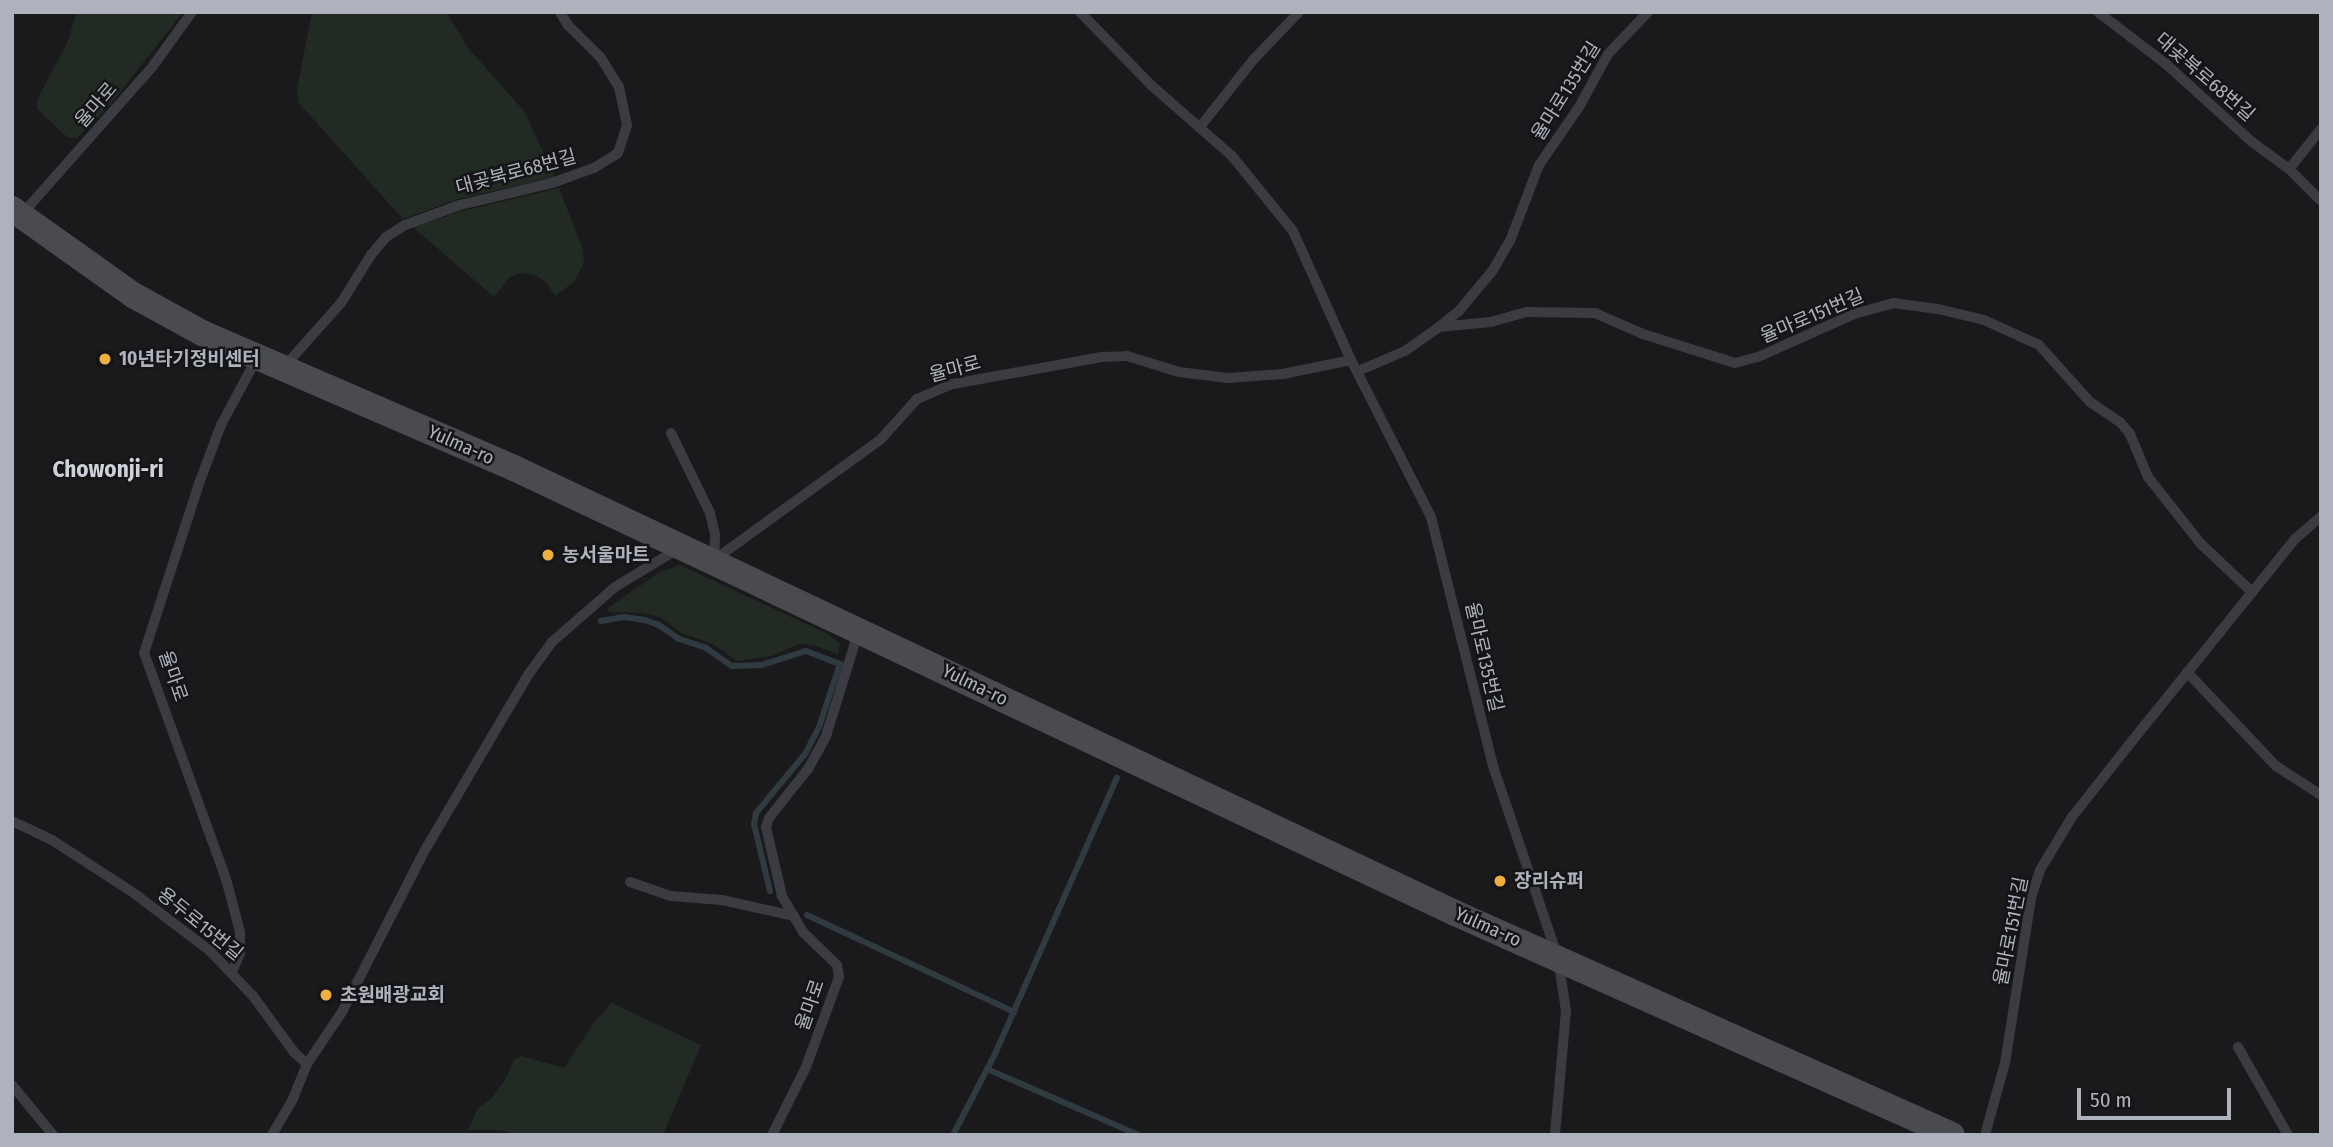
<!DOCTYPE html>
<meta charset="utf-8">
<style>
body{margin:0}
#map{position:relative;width:2333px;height:1147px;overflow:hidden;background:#1a1a1c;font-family:"Fira Sans Condensed","Noto Sans KR",sans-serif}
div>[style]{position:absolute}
.green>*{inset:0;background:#222b23}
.stream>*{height:6px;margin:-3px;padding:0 3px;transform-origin:3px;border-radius:3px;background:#303a41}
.lane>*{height:10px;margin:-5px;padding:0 5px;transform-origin:5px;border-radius:5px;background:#3b3c41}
.secondary>*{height:26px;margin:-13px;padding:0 13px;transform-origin:13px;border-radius:13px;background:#494b51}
.dots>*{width:19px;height:19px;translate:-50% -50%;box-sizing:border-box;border:4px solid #151518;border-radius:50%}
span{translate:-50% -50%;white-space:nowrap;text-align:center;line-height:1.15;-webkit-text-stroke:5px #151518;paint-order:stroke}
.street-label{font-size:19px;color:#adb2bc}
.poi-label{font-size:19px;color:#adb2bc;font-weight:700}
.left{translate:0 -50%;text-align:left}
.quarter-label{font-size:23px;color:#ced1d8;font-weight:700}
.frame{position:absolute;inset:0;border:14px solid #adb2bc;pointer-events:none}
.scale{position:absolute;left:2077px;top:1088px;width:154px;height:32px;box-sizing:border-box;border:4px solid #adb2bc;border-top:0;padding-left:9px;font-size:21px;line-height:24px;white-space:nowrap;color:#adb2bc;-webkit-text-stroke:5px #151518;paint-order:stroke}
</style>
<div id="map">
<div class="green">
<i style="clip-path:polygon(77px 12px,183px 12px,109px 106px,77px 138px,67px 137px,37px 109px,37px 100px,67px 43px)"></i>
<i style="clip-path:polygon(312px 12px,446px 12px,468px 48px,524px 111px,555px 177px,458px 199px,403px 219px,298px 102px,297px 89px)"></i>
<i style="clip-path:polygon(559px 188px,583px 250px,584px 262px,575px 281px,555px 296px,547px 283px,537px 276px,522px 273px,510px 277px,494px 297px,413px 227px,459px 212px)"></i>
<i style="clip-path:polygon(680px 565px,828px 634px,840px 644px,838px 654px,813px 645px,799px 644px,771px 656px,737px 661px,713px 644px,681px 633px,660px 617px,643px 613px,607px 612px,608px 608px,660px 572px)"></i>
<i style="clip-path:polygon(612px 1003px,701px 1045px,663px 1135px,517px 1135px,500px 1130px,468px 1130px,478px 1108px,492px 1098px,505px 1080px,514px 1060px,521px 1056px,564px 1068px,596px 1020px)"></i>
</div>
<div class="stream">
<i style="left:601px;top:621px;width:23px;rotate:-10deg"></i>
<i style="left:624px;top:617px;width:21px;rotate:8deg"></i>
<i style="left:645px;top:620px;width:15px;rotate:20deg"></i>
<i style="left:659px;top:625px;width:24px;rotate:35deg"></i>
<i style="left:679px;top:639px;width:28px;rotate:18deg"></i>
<i style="left:706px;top:648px;width:32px;rotate:35deg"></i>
<i style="left:732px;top:666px;width:30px;rotate:-2deg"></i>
<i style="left:762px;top:665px;width:46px;rotate:-17.7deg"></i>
<i style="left:806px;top:651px;width:36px;rotate:21deg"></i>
<i style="left:840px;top:664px;width:66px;rotate:108.4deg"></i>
<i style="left:819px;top:727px;width:30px;rotate:117deg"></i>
<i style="left:805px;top:754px;width:77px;rotate:129.7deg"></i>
<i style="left:756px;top:813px;width:11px;rotate:100deg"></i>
<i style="left:754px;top:824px;width:69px;rotate:76.6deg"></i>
<i style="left:807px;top:915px;width:229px;rotate:25.1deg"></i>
<i style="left:987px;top:1069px;width:166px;rotate:23.5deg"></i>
<i style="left:953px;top:1135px;width:91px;rotate:-62.6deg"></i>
<i style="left:995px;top:1054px;width:302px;rotate:-66.2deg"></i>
</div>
<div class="lane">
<i style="left:1080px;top:12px;width:102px;rotate:45.8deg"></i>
<i style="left:1151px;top:85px;width:108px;rotate:41.2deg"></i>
<i style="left:1232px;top:156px;width:97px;rotate:50.9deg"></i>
<i style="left:1293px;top:231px;width:141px;rotate:65.8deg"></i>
<i style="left:1351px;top:360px;width:176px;rotate:63deg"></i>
<i style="left:1431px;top:517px;width:260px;rotate:76deg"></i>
<i style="left:1494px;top:769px;width:200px;rotate:71.3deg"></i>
<i style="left:1558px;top:958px;width:54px;rotate:81.4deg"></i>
<i style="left:1566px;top:1011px;width:124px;rotate:95.1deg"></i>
<i style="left:2098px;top:12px;width:86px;rotate:37.4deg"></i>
<i style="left:2166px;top:64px;width:116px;rotate:42.2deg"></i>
<i style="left:2252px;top:142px;width:46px;rotate:36.1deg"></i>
<i style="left:2289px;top:169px;width:51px;rotate:-51.3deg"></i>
<i style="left:1200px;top:127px;width:85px;rotate:-51.7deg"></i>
<i style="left:1253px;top:60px;width:66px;rotate:-46.2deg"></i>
<i style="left:2289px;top:169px;width:45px;rotate:45deg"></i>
<i style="left:23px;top:213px;width:196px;rotate:-48.5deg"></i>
<i style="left:153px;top:66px;width:67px;rotate:-54.2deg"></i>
<i style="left:1439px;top:327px;width:52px;rotate:-5.5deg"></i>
<i style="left:1491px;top:322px;width:37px;rotate:-16deg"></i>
<i style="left:1527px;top:312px;width:68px;rotate:0.8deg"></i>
<i style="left:1595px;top:313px;width:52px;rotate:23.6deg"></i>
<i style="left:1643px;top:334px;width:96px;rotate:17.5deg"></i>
<i style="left:1735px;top:363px;width:24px;rotate:-15deg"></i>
<i style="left:1758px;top:357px;width:105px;rotate:-24.1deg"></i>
<i style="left:1854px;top:314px;width:41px;rotate:-15.4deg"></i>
<i style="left:1894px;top:303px;width:44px;rotate:7.8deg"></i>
<i style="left:1938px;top:309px;width:47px;rotate:13.4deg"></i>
<i style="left:1984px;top:320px;width:60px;rotate:24.4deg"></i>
<i style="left:2039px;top:345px;width:76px;rotate:48.2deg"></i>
<i style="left:2090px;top:402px;width:36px;rotate:34deg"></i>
<i style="left:2120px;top:422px;width:16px;rotate:50deg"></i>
<i style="left:2130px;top:434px;width:47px;rotate:67.3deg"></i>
<i style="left:2148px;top:477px;width:85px;rotate:51.7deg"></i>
<i style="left:2201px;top:544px;width:70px;rotate:43.3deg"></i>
<i style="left:283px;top:368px;width:87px;rotate:-48.3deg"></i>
<i style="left:341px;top:303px;width:57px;rotate:-58deg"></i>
<i style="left:371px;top:255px;width:23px;rotate:-50deg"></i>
<i style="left:386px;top:237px;width:22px;rotate:-32deg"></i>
<i style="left:405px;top:225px;width:59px;rotate:-20deg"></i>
<i style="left:460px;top:205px;width:95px;rotate:-13.4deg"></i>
<i style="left:552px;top:183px;width:45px;rotate:-19.7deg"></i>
<i style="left:594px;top:168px;width:28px;rotate:-32deg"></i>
<i style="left:618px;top:153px;width:29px;rotate:-72deg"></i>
<i style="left:627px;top:125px;width:39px;rotate:-102deg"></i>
<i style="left:619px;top:87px;width:36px;rotate:-122deg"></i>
<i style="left:600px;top:57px;width:45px;rotate:-135deg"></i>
<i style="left:568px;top:25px;width:15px;rotate:-122deg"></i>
<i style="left:1358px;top:371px;width:51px;rotate:-23.1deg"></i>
<i style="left:1405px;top:351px;width:42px;rotate:-35.2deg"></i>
<i style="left:1439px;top:327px;width:26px;rotate:-39deg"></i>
<i style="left:1459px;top:311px;width:53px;rotate:-50.3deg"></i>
<i style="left:1493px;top:270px;width:34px;rotate:-60deg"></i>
<i style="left:1510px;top:241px;width:81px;rotate:-69.1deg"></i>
<i style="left:1539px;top:165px;width:70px;rotate:-55.4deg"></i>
<i style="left:1579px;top:107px;width:60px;rotate:-61.3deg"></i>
<i style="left:1608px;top:54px;width:58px;rotate:-46.4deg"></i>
<i style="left:671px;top:433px;width:89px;rotate:64deg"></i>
<i style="left:710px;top:513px;width:23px;rotate:77deg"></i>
<i style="left:715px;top:535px;width:24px;rotate:92deg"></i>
<i style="left:714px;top:560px;width:206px;rotate:-35.9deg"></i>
<i style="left:881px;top:439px;width:54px;rotate:-48deg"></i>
<i style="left:917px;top:399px;width:39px;rotate:-23deg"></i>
<i style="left:953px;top:384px;width:151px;rotate:-10.3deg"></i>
<i style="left:1102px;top:357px;width:25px;rotate:-2deg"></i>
<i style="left:1127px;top:356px;width:54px;rotate:17.1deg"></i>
<i style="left:1179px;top:372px;width:49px;rotate:7deg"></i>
<i style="left:1228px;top:378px;width:55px;rotate:-4.2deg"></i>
<i style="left:1283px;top:374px;width:69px;rotate:-11.6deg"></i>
<i style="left:2187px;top:672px;width:129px;rotate:46.6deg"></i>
<i style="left:2276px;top:766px;width:54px;rotate:32.8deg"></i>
<i style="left:12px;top:821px;width:44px;rotate:25.4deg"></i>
<i style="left:52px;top:840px;width:99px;rotate:33deg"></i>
<i style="left:135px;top:894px;width:94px;rotate:37.2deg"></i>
<i style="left:210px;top:951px;width:62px;rotate:46.3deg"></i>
<i style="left:253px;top:996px;width:69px;rotate:53.8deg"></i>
<i style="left:294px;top:1052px;width:18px;rotate:43deg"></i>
<i style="left:307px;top:1064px;width:38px;rotate:112deg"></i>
<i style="left:293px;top:1099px;width:42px;rotate:120.3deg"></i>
<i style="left:630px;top:882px;width:43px;rotate:18.9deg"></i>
<i style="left:671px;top:896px;width:51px;rotate:4.5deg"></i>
<i style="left:722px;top:900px;width:74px;rotate:12.5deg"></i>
<i style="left:232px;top:972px;width:21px;rotate:-67deg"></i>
<i style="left:240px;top:953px;width:21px;rotate:-90deg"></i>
<i style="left:240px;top:932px;width:55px;rotate:-104.8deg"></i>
<i style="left:226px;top:879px;width:240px;rotate:-109.9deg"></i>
<i style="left:144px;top:653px;width:181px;rotate:-72deg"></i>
<i style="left:200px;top:481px;width:60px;rotate:-69.4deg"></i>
<i style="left:221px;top:425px;width:76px;rotate:-61.8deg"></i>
<i style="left:2238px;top:1047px;width:101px;rotate:60.4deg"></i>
<i style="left:307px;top:1064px;width:63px;rotate:-56.1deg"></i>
<i style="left:342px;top:1012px;width:182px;rotate:-62.9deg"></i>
<i style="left:425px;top:850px;width:203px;rotate:-59.5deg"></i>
<i style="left:528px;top:675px;width:41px;rotate:-54deg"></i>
<i style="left:552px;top:642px;width:84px;rotate:-41.1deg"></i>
<i style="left:615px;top:587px;width:71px;rotate:-31.2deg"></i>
<i style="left:12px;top:1085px;width:65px;rotate:50.6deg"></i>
<i style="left:772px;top:1135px;width:76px;rotate:-63.4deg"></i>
<i style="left:806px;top:1067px;width:96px;rotate:-69.9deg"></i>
<i style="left:839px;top:977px;width:12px;rotate:-99deg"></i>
<i style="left:837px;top:965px;width:47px;rotate:-135.9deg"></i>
<i style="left:803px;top:932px;width:42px;rotate:-120.3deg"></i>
<i style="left:782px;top:896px;width:71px;rotate:-103.1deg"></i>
<i style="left:766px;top:827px;width:9px;rotate:-72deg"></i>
<i style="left:769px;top:818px;width:63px;rotate:-51.5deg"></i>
<i style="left:808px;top:769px;width:38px;rotate:-61deg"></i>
<i style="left:826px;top:736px;width:108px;rotate:-72.7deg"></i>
<i style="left:1985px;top:1135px;width:75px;rotate:-74.5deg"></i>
<i style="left:2005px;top:1063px;width:167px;rotate:-81deg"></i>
<i style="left:2031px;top:898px;width:29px;rotate:-72deg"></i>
<i style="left:2040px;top:870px;width:62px;rotate:-58.9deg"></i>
<i style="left:2072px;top:817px;width:97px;rotate:-51.7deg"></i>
<i style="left:2132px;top:741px;width:260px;rotate:-51.1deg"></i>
<i style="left:2295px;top:539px;width:35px;rotate:-41deg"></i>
</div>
<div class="secondary">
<i style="left:12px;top:209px;width:148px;rotate:35.4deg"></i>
<i style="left:133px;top:295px;width:79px;rotate:28.8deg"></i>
<i style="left:202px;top:333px;width:340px;rotate:23.4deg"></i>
<i style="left:514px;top:468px;width:1041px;rotate:25.31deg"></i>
<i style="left:1455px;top:913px;width:544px;rotate:24.07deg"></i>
</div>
<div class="dots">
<i style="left:105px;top:359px;background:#eeb041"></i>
<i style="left:548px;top:555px;background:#eeb041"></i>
<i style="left:1500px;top:881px;background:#eeb041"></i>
<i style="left:326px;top:995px;background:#eeb041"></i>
</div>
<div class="street-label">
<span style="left:2205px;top:77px;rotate:41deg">대곶북로68번길</span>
<span style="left:1566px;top:91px;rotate:-58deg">율마로135번길</span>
<span style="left:96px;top:105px;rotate:-49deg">율마로</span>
<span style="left:516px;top:172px;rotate:-15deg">대곶북로68번길</span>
<span style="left:1812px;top:316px;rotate:-23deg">율마로151번길</span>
<span style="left:955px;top:369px;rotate:-15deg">율마로</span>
<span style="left:461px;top:445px;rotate:24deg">Yulma-ro</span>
<span style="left:1484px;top:657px;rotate:77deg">율마로135번길</span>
<span style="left:173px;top:676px;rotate:71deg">율마로</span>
<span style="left:975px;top:685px;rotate:26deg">Yulma-ro</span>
<span style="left:200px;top:924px;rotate:39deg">용두로15번길</span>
<span style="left:1488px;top:927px;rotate:24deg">Yulma-ro</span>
<span style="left:2011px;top:931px;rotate:-79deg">율마로151번길</span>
<span style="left:810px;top:1005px;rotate:-71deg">율마로</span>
</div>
<div class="poi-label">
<span class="left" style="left:119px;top:359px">10년타기정비센터</span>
<span class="left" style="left:562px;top:555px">농서울마트</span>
<span class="left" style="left:1514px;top:881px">장리슈퍼</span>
<span class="left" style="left:340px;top:995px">초원배광교회</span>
</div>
<div class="quarter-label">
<span style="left:108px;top:469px">Chowonji-ri</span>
</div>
<div class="frame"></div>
<div class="scale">50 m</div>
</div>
